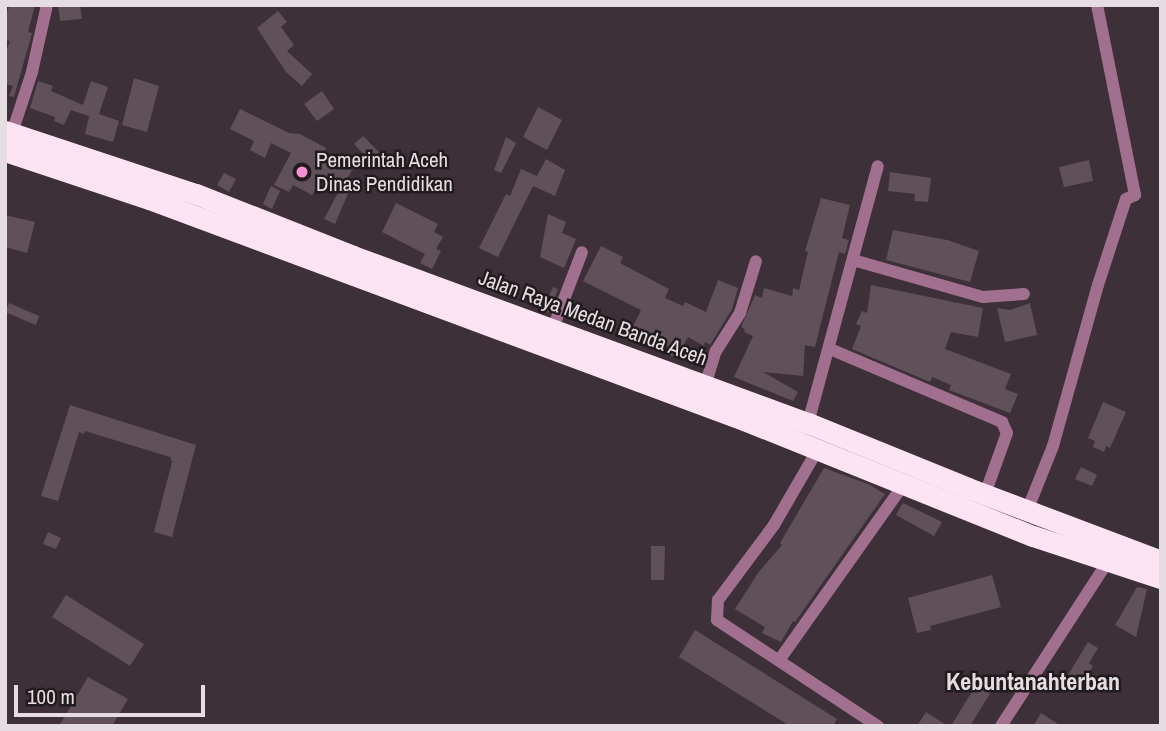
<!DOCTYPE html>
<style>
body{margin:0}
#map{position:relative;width:1166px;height:731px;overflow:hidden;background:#3e3039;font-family:"Archivo Narrow",sans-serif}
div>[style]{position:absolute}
.building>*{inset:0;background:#5f5059}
.street>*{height:12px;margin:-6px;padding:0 6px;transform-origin:6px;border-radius:6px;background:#a2708f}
.highway>*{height:21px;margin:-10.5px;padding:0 10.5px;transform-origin:10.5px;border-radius:10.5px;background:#fee4f3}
.dots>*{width:19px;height:19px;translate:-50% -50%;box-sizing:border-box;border:4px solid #211b1e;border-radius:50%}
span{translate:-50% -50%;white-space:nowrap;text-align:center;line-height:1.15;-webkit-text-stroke:5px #211b1e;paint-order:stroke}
.poi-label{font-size:21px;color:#e6dde2}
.left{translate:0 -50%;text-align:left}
.street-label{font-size:21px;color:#e6dde2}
.quarter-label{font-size:24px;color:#e6dde2;font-weight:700}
.frame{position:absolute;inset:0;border:7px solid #e6dde2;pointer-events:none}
.scale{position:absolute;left:14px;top:685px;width:191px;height:32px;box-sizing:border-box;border:4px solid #e6dde2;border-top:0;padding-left:9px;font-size:21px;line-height:24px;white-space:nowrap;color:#e6dde2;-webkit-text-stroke:5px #211b1e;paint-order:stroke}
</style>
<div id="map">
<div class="building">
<i style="clip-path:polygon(10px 5px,35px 5px,28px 32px,32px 33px,14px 97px,9px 96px,13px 86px,5px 84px,5px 55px,10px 41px,5px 40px,5px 17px)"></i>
<i style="clip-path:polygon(58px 5px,80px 5px,82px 19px,60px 21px)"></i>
<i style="clip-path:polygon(278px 11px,287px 22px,281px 27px,294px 45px,287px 51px,312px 74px,302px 86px,286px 72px,257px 28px)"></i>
<i style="clip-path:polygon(134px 78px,159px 86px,147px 132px,122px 125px)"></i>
<i style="clip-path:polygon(38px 81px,53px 86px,51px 91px,83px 105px,91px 81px,108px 87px,99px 114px,119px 121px,113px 142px,85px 134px,89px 116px,71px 110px,64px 125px,54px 121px,55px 117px,30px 108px)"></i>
<i style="clip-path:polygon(322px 91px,334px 109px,317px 121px,304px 104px)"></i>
<i style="clip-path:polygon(538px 107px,562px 120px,547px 150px,523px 137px)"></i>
<i style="clip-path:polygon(240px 109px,289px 133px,300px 134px,326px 148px,323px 155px,354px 167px,341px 189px,349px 191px,335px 224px,324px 219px,340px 189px,321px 177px,312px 195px,293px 185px,289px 192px,274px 185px,291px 153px,271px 143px,265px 158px,250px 150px,254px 141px,230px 129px)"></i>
<i style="clip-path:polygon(363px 136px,379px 152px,370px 161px,354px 144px)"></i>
<i style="clip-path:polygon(506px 137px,516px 143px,501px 173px,494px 170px)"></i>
<i style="clip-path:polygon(546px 159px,565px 170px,555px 196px,533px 186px,498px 257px,479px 248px,506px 194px,510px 196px,521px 169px,537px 176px)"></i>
<i style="clip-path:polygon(1089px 160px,1093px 181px,1064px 187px,1059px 167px)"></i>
<i style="clip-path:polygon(890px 172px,931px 178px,928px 202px,914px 201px,915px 194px,888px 191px)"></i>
<i style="clip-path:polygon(224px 173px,236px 179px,229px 192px,217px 185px)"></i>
<i style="clip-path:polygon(271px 186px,280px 191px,272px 209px,263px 204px)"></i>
<i style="clip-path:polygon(821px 198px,850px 205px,842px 238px,849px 240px,845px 254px,839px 252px,815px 347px,805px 345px,803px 376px,763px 372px,798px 392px,793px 401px,734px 377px,753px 336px,744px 332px,745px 329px,741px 327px,755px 295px,762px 298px,764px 288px,792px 296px,793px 288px,799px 290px,808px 252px,805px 251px)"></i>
<i style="clip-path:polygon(396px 203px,438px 224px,434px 232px,443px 237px,436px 249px,441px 251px,432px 269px,420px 263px,425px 254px,382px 232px)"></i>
<i style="clip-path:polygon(548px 214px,566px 222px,562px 233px,576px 239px,564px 268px,540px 257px)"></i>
<i style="clip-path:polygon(5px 215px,35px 222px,27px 253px,5px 247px)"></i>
<i style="clip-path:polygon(893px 230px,947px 240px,979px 251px,970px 282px,886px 260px)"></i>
<i style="clip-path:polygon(601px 246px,623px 257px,620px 263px,669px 289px,665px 298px,683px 306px,685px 302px,706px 312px,718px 280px,738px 288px,732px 309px,710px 345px,705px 342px,704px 346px,688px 337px,676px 358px,665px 353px,668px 346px,645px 335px,643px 340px,630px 333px,641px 310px,583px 281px)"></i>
<i style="clip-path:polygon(871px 285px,983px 308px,978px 337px,951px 332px,945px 349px,1011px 374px,1005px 389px,1018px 394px,1010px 413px,949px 390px,951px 385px,932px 377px,930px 382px,852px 349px,861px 326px,856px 324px,862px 311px,867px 313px)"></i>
<i style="clip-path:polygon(553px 287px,558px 289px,549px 313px,543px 309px)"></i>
<i style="clip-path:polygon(9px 303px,39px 316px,36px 325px,5px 312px)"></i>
<i style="clip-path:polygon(1030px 303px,1037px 335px,1005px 342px,997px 308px,1010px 310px)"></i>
<i style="clip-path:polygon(1103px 402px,1126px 412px,1110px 448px,1106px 446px,1104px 452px,1093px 447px,1095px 441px,1088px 438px)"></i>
<i style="clip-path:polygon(70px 405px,196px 445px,172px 537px,154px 532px,172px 462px,170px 457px,85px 431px,84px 434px,79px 432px,58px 501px,41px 496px)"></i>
<i style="clip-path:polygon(1081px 467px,1097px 475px,1092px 486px,1075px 479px)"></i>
<i style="clip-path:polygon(824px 468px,868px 484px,885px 494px,795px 622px,793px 621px,781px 642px,762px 633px,765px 627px,735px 609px,758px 573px,782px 545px,780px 543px)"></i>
<i style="clip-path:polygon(903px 503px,942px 522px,934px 536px,896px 515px)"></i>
<i style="clip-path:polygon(48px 532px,61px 538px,56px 549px,43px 544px)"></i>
<i style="clip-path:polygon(651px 546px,665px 546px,664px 580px,651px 580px)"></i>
<i style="clip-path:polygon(992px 575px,1001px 607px,930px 626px,931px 630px,917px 633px,908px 598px)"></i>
<i style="clip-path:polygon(1137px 587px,1147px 589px,1136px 637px,1115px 625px)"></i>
<i style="clip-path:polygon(66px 595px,144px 644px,130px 666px,52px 617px)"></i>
<i style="clip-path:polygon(695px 630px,837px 719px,833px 726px,790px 726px,679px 657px)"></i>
<i style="clip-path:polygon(1088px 642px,1098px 648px,1089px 663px,1093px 666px,1082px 684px,1068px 675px)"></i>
<i style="clip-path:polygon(982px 675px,996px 684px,970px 726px,951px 726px)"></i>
<i style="clip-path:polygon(88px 677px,128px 699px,112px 726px,59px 726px)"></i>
<i style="clip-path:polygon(926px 712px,948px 726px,917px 726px)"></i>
<i style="clip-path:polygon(1041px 713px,1061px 726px,1033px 726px)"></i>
</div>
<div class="street">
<i style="left:12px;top:133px;width:64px;rotate:-71.8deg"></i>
<i style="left:32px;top:72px;width:69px;rotate:-77.4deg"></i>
<i style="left:853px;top:260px;width:135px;rotate:15.9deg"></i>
<i style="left:983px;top:297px;width:41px;rotate:-4.2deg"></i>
<i style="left:553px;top:328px;width:81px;rotate:-69.1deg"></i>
<i style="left:830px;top:349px;width:187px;rotate:23deg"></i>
<i style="left:1002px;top:422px;width:12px;rotate:66deg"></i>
<i style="left:1007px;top:433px;width:65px;rotate:109.8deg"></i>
<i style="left:705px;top:386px;width:37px;rotate:-73deg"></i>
<i style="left:716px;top:351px;width:45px;rotate:-57.7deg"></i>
<i style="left:740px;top:313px;width:54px;rotate:-72.9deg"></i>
<i style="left:808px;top:423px;width:266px;rotate:-74.8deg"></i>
<i style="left:818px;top:449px;width:88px;rotate:120.1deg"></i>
<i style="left:774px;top:525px;width:94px;rotate:126.7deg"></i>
<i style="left:718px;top:600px;width:20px;rotate:93deg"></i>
<i style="left:717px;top:620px;width:193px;rotate:33.4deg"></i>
<i style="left:1027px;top:511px;width:70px;rotate:-68.2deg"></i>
<i style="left:1053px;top:446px;width:167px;rotate:-74.4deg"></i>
<i style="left:1098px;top:285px;width:90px;rotate:-72deg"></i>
<i style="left:1126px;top:199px;width:10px;rotate:-24deg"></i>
<i style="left:1135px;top:195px;width:194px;rotate:-101.3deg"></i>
<i style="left:780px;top:659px;width:214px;rotate:-54.7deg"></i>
<i style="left:1001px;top:726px;width:197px;rotate:-57deg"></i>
</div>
<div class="highway">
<i style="left:5px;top:131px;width:201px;rotate:18.3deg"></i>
<i style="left:196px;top:194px;width:169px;rotate:21.5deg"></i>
<i style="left:353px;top:256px;width:485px;rotate:20.2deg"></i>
<i style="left:808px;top:423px;width:173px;rotate:22.1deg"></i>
<i style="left:968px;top:488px;width:206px;rotate:20.7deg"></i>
<i style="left:5px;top:151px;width:152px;rotate:18.4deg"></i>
<i style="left:149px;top:199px;width:635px;rotate:20.38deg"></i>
<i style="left:744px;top:420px;width:311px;rotate:21.9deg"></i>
<i style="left:1033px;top:536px;width:135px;rotate:18.2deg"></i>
</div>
<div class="dots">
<i style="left:302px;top:172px;background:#f591d1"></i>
</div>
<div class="poi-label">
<span class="left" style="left:316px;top:172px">Pemerintah Aceh<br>Dinas Pendidikan</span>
</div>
<div class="street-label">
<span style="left:593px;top:318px;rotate:20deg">Jalan Raya Medan Banda Aceh</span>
</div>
<div class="quarter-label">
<span style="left:1033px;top:682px">Kebuntanahterban</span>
</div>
<div class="frame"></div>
<div class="scale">100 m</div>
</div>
